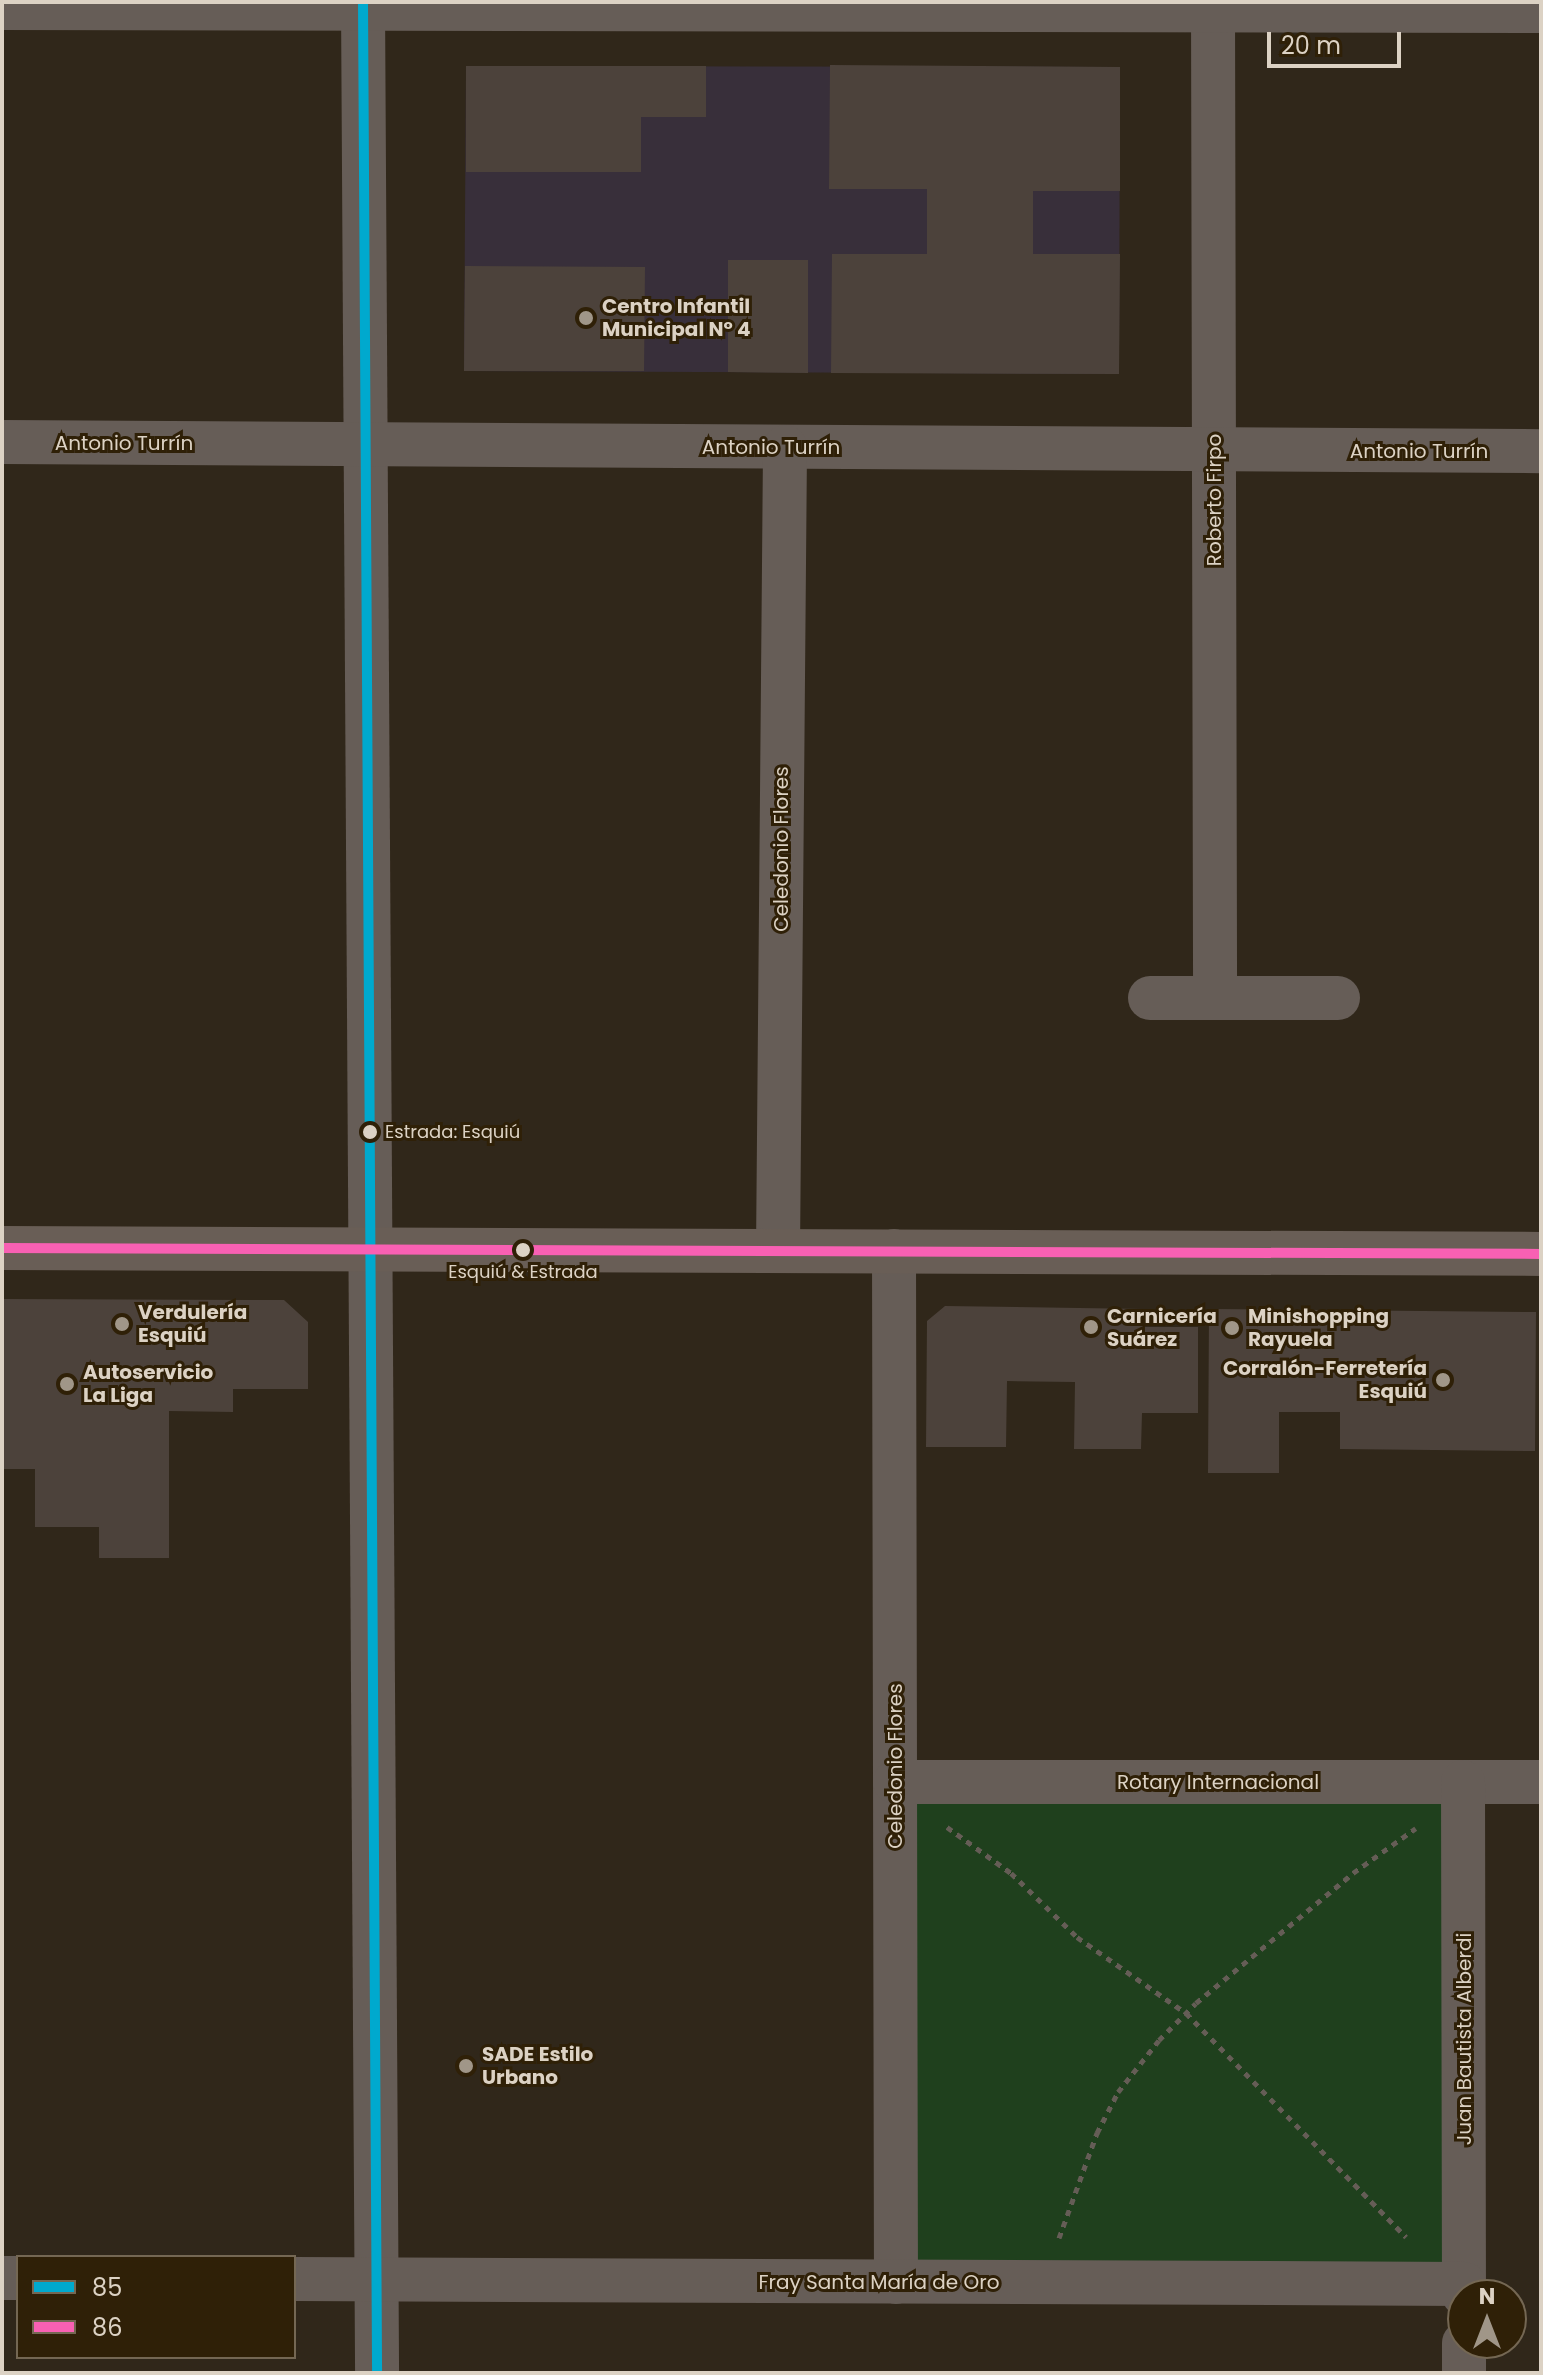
<!DOCTYPE html>
<meta charset="utf-8">
<style>
body{margin:0}
#map{position:relative;width:1543px;height:2375px;overflow:hidden;background:#30271a;font-family:Poppins,sans-serif}
div>[style]{position:absolute}
.education>*{inset:0;background:#382f3a}
.green>*{inset:0;background:#1f401d}
.building>*{inset:0;background:#4c423b}
.path>*{height:5px;margin-top:-2.5px;transform-origin:0;background:repeating-linear-gradient(90deg,#655d56 0 6px,transparent 0 12px)}
.street>*{height:44px;margin:-22px;padding:0 22px;transform-origin:22px;border-radius:22px;background:#665d57}
.secondary>*{height:44px;margin:-22px;padding:0 22px;transform-origin:22px;border-radius:22px;background:#695e56}
.bus-1>*{height:10px;margin:-5px;padding:0 5px;transform-origin:5px;border-radius:5px;background:#00a9ce}
.bus-2>*{height:10px;margin:-5px;padding:0 5px;transform-origin:5px;border-radius:5px;background:#f860b3}
.dots>*{width:22px;height:22px;translate:-50% -50%;box-sizing:border-box;border:4px solid #2f2007;border-radius:50%}
span{translate:-50% -50%;white-space:nowrap;text-align:center;line-height:1.15;-webkit-text-stroke:6px #2f2007;paint-order:stroke}
.bus-label{font-size:18px;color:#dcd2c4}
.left{translate:0 -50%;text-align:left}
.poi-label{font-size:20px;color:#dcd2c4;font-weight:700}
.right{translate:-100% -50%;text-align:right}
.street-label{font-size:20px;color:#dcd2c4}
.frame{position:absolute;inset:0;border:4px solid #dcd2c4;pointer-events:none}
.legend{position:absolute;left:16px;top:2255px;width:280px;height:104px;box-sizing:border-box;background:#2f2007;border:2px solid #746753;margin:0;padding:10px 14px;list-style:none;font-size:24px;color:#dcd2c4}
.legend li{display:flex;align-items:center;gap:16px;height:40px}
.legend b{width:40px;border:2px solid #746753}
.north{position:absolute;left:1447px;top:2279px;width:80px;height:80px;box-sizing:border-box;background:#2f2007;border:2px solid #746753;border-radius:50%;rotate:0deg;font-size:22px;font-weight:700;line-height:32px;text-align:center;color:#dcd2c4}
.north::after{content:'';display:block;margin:auto;width:28px;height:36px;background:#a09688;clip-path:polygon(50% 0,100% 100%,50% 72%,0 100%)}
.scale{position:absolute;left:1267px;top:32px;width:134px;height:36px;box-sizing:border-box;border:4px solid #dcd2c4;border-top:0;padding-left:10px;font-size:24px;line-height:28px;white-space:nowrap;color:#dcd2c4;-webkit-text-stroke:6px #2f2007;paint-order:stroke}
</style>
<div id="map">
<div class="education">
<i style="clip-path:polygon(466px 66px,1120px 67px,1119px 374px,464px 371px)"></i>
</div>
<div class="green">
<i style="clip-path:polygon(916px 1802px,1448px 1803px,1448px 2279px,916px 2279px)"></i>
</div>
<div class="building">
<i style="clip-path:polygon(830px 65px,1120px 67px,1120px 191px,1033px 191px,1033px 254px,1120px 254px,1119px 374px,831px 373px,832px 254px,927px 254px,927px 189px,829px 189px)"></i>
<i style="clip-path:polygon(466px 66px,706px 66px,706px 117px,641px 117px,641px 172px,466px 172px)"></i>
<i style="clip-path:polygon(728px 260px,808px 260px,808px 373px,728px 372px)"></i>
<i style="clip-path:polygon(465px 266px,645px 267px,644px 371px,464px 371px)"></i>
<i style="clip-path:polygon(2px 1299px,284px 1300px,308px 1322px,308px 1389px,233px 1389px,233px 1412px,169px 1411px,169px 1558px,99px 1558px,99px 1527px,35px 1527px,35px 1469px,2px 1469px)"></i>
<i style="clip-path:polygon(945px 1306px,1143px 1309px,1143px 1327px,1198px 1327px,1198px 1413px,1142px 1413px,1141px 1449px,1074px 1449px,1075px 1382px,1007px 1381px,1006px 1447px,926px 1447px,927px 1321px)"></i>
<i style="clip-path:polygon(1209px 1309px,1536px 1312px,1535px 1451px,1340px 1449px,1340px 1412px,1279px 1412px,1279px 1473px,1208px 1473px)"></i>
</div>
<div class="path">
<i style="left:947px;top:1827px;width:79px;rotate:35.7deg"></i>
<i style="left:1011px;top:1873px;width:92px;rotate:44.1deg"></i>
<i style="left:1077px;top:1937px;width:133px;rotate:34.9deg"></i>
<i style="left:1186px;top:2013px;width:314px;rotate:45.5deg"></i>
<i style="left:1059px;top:2238px;width:112px;rotate:-70.1deg"></i>
<i style="left:1097px;top:2133px;width:46px;rotate:-62.9deg"></i>
<i style="left:1118px;top:2092px;width:66px;rotate:-51.7deg"></i>
<i style="left:1159px;top:2040px;width:52px;rotate:-45deg"></i>
<i style="left:1196px;top:2003px;width:204px;rotate:-39.6deg"></i>
<i style="left:1353px;top:1873px;width:77px;rotate:-35.5deg"></i>
</div>
<div class="street">
<i style="left:363px;top:2px;width:2371px;rotate:89.66deg"></i>
<i style="left:1213px;top:2px;width:996px;rotate:89.88deg"></i>
<i style="left:2px;top:8px;width:1539px;rotate:0.11deg"></i>
<i style="left:2px;top:442px;width:1539px;rotate:0.34deg"></i>
<i style="left:1150px;top:998px;width:188px"></i>
<i style="left:778px;top:1251px;width:804px;rotate:-89.5deg"></i>
<i style="left:894px;top:1251px;width:1031px;rotate:89.89deg"></i>
<i style="left:895px;top:1782px;width:646px"></i>
<i style="left:1463px;top:1782px;width:513px;rotate:89.89deg"></i>
<i style="left:2px;top:2278px;width:16px"></i>
<i style="left:294px;top:2279px;width:1170px;rotate:0.24deg"></i>
<i style="left:1464px;top:2343px;width:30px;rotate:90deg"></i>
</div>
<div class="secondary">
<i style="left:2px;top:1248px;width:1539px;rotate:0.22deg"></i>
</div>
<div class="bus-1">
<i style="left:363px;top:2px;width:2371px;rotate:89.66deg"></i>
</div>
<div class="bus-2">
<i style="left:2px;top:1248px;width:1539px;rotate:0.22deg"></i>
</div>
<div class="dots">
<i style="left:586px;top:318px;background:#a09688"></i>
<i style="left:370px;top:1132px;background:#dcd2c4"></i>
<i style="left:523px;top:1250px;background:#dcd2c4"></i>
<i style="left:122px;top:1324px;background:#a09688"></i>
<i style="left:1091px;top:1327px;background:#a09688"></i>
<i style="left:1232px;top:1328px;background:#a09688"></i>
<i style="left:1443px;top:1380px;background:#a09688"></i>
<i style="left:67px;top:1384px;background:#a09688"></i>
<i style="left:466px;top:2066px;background:#a09688"></i>
</div>
<div class="bus-label">
<span class="left" style="left:385px;top:1132px">Estrada: Esquiú</span>
<span style="left:523px;top:1272px">Esquiú &amp; Estrada</span>
</div>
<div class="poi-label">
<span class="left" style="left:602px;top:318px">Centro Infantil<br>Municipal N° 4</span>
<span class="left" style="left:138px;top:1324px">Verdulería<br>Esquiú</span>
<span class="left" style="left:1107px;top:1328px">Carnicería<br>Suárez</span>
<span class="left" style="left:1248px;top:1328px">Minishopping<br>Rayuela</span>
<span class="right" style="left:1427px;top:1380px">Corralón-Ferretería<br>Esquiú</span>
<span class="left" style="left:83px;top:1384px">Autoservicio<br>La Liga</span>
<span class="left" style="left:482px;top:2066px">SADE Estilo<br>Urbano</span>
</div>
<div class="street-label">
<span style="left:124px;top:443px">Antonio Turrín</span>
<span style="left:771px;top:447px">Antonio Turrín</span>
<span style="left:1419px;top:451px">Antonio Turrín</span>
<span style="left:1214px;top:500px;rotate:-90deg">Roberto Firpo</span>
<span style="left:781px;top:849px;rotate:-90deg">Celedonio Flores</span>
<span style="left:895px;top:1766px;rotate:-90deg">Celedonio Flores</span>
<span style="left:1218px;top:1782px">Rotary Internacional</span>
<span style="left:1464px;top:2039px;rotate:-90deg">Juan Bautista Alberdi</span>
<span style="left:879px;top:2282px">Fray Santa María de Oro</span>
</div>
<div class="frame"></div>
<ul class="legend">
<li><b style="height:10px;background:#00a9ce"></b>85</li>
<li><b style="height:10px;background:#f860b3"></b>86</li>
</ul>
<div class="north">N</div>
<div class="scale">20 m</div>
</div>
